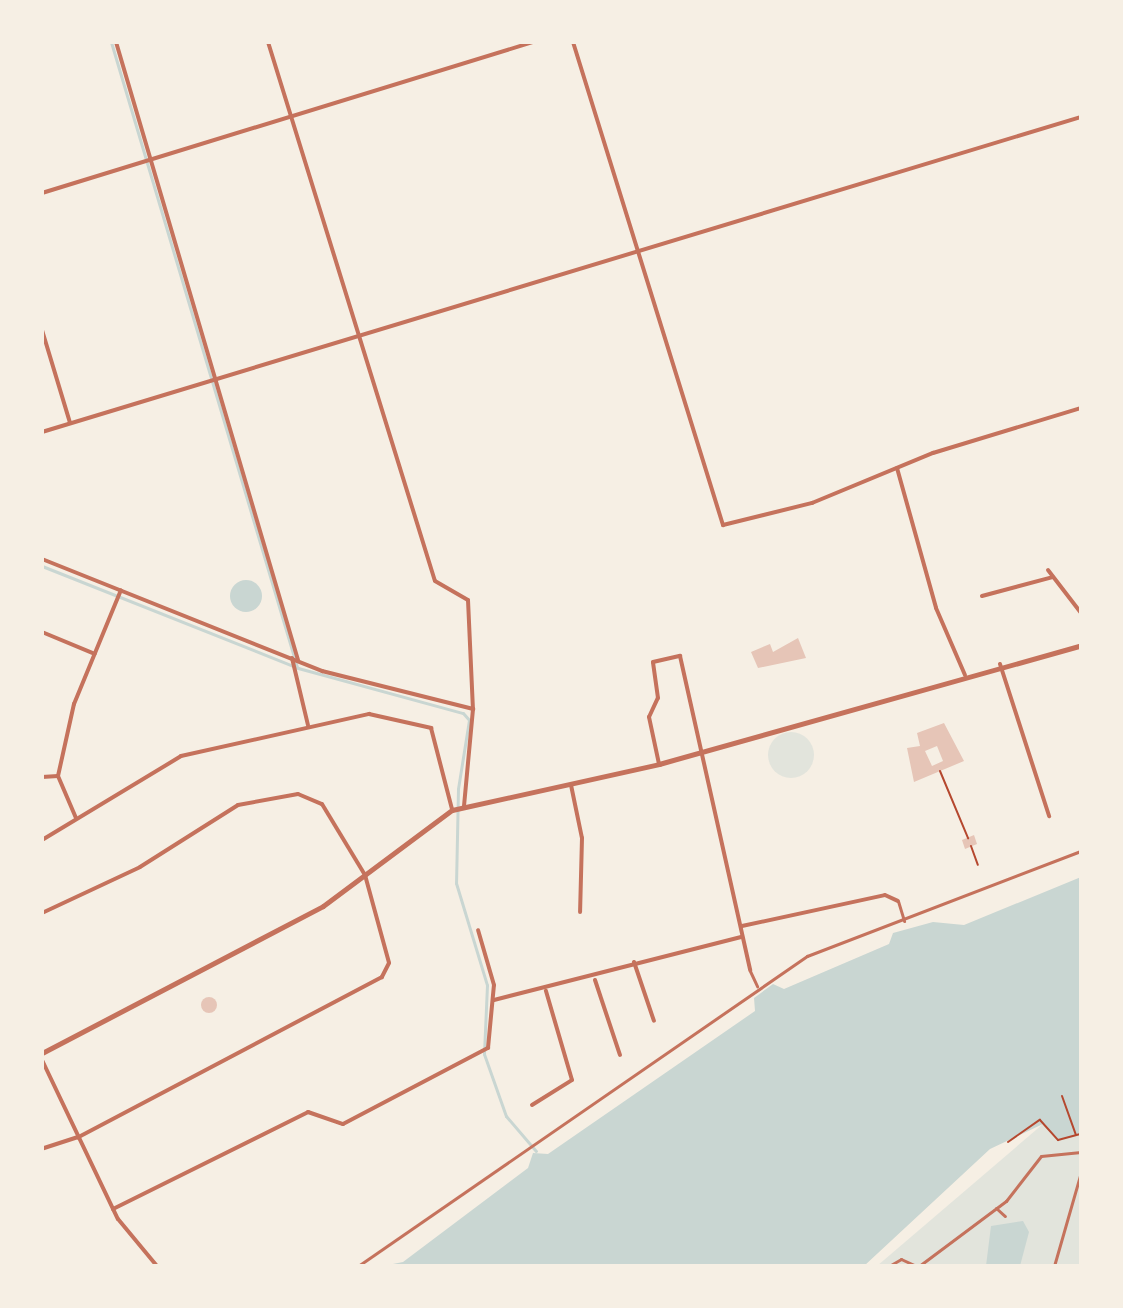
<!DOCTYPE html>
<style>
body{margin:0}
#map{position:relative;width:1123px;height:1308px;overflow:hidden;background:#f6efe4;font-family:Quicksand,sans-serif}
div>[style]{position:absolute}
.green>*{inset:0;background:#e2e4dc}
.round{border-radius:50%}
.water>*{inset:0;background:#c9d6d2}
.stream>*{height:3px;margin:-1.5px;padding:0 1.5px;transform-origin:1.5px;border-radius:1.5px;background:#c9d6d2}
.building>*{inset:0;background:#e6c5b7}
.path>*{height:2px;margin:-1px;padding:0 1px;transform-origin:1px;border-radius:1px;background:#b5482f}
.pedestrian>*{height:3px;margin:-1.5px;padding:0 1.5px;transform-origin:1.5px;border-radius:1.5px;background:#c5725c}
.minor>*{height:4px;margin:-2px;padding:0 2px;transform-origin:2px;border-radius:2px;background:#c5725c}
.tertiary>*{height:5px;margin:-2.5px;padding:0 2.5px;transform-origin:2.5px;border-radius:2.5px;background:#c5725c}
span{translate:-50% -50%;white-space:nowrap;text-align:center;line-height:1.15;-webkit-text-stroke:6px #f6efe4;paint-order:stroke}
.frame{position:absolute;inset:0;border:44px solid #f6efe4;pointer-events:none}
</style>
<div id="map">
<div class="green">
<i class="round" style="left:768px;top:732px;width:46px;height:46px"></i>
<i style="clip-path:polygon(1043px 1124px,1081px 1134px,1081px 1266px,877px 1266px)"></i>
</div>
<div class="water">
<i class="round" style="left:230px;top:580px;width:32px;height:32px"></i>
<i style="clip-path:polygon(1081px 877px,1081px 1134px,1058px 1139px,1043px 1124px,990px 1149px,864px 1266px,383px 1266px,403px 1262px,528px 1168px,533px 1153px,548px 1154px,755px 1011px,754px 998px,773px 984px,784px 989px,889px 944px,893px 933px,933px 922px,964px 925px)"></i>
<i style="clip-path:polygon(1023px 1221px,1029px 1232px,1020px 1266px,986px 1266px,991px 1226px)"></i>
</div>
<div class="stream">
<i style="left:111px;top:42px;width:652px;rotate:73.43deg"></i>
<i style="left:42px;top:566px;width:276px;rotate:21.7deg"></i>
<i style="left:298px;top:668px;width:171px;rotate:15.3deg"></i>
<i style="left:463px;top:713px;width:9px;rotate:49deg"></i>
<i style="left:469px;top:720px;width:70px;rotate:99.1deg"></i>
<i style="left:458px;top:789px;width:94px;rotate:91.2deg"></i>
<i style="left:456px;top:883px;width:107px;rotate:73.1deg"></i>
<i style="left:487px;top:985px;width:69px;rotate:92.5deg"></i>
<i style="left:484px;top:1054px;width:66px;rotate:70.5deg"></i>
<i style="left:506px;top:1116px;width:46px;rotate:49.4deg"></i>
</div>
<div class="building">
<i style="clip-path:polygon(798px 638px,806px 658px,758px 668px,751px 652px,770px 644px,773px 652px)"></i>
<i style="clip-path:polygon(evenodd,944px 723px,964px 761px,914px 782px,907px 748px,920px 746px,917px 733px,944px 723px,937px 746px,943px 761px,932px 766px,925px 751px,937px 746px)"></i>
<i style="clip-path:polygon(974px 835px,977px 844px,965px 849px,962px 840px)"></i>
<i class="round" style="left:201px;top:997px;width:16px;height:16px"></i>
</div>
<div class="path">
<i style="left:940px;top:771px;width:73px;rotate:67.3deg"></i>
<i style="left:971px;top:846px;width:20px;rotate:70deg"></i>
<i style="left:1062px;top:1096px;width:41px;rotate:70.3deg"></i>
<i style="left:1008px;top:1142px;width:39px;rotate:-35deg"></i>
<i style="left:1040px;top:1120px;width:27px;rotate:48deg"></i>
<i style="left:1058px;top:1140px;width:24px;rotate:-15deg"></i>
</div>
<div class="pedestrian">
<i style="left:898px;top:901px;width:21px;rotate:73deg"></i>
<i style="left:750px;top:971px;width:17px;rotate:65deg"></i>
<i style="left:996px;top:1208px;width:12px;rotate:42deg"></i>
<i style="left:358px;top:1266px;width:546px;rotate:-34.62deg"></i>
<i style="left:807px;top:956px;width:293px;rotate:-21deg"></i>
<i style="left:889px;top:1266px;width:14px;rotate:-30deg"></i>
<i style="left:901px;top:1259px;width:17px;rotate:25deg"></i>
<i style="left:919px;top:1266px;width:109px;rotate:-36.8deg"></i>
<i style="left:1006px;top:1201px;width:57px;rotate:-52.1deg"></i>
<i style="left:1041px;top:1156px;width:40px;rotate:-5.7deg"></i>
<i style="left:1054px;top:1266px;width:98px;rotate:-74deg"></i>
</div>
<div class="minor">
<i style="left:116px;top:42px;width:644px;rotate:73.59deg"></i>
<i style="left:268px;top:42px;width:564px;rotate:72.79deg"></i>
<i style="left:435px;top:581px;width:38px;rotate:30deg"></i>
<i style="left:468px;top:600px;width:109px;rotate:87.4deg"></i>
<i style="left:573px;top:42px;width:506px;rotate:72.75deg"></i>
<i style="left:723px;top:525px;width:92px;rotate:-13.9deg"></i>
<i style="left:812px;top:503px;width:131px;rotate:-22.5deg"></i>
<i style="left:933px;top:453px;width:155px;rotate:-16.9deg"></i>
<i style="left:42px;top:193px;width:514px;rotate:-17.09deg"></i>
<i style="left:42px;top:330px;width:97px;rotate:73.2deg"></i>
<i style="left:42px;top:432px;width:1086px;rotate:-16.87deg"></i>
<i style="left:897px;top:468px;width:145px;rotate:74.4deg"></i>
<i style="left:936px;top:608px;width:73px;rotate:66.6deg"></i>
<i style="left:42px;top:559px;width:302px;rotate:21.8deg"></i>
<i style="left:322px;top:671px;width:156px;rotate:14.1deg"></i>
<i style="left:473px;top:709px;width:97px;rotate:95.3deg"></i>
<i style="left:1048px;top:570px;width:54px;rotate:52.5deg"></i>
<i style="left:982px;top:596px;width:73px;rotate:-15deg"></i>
<i style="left:42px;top:632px;width:57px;rotate:22.5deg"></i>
<i style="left:292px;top:658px;width:69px;rotate:76.6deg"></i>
<i style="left:1000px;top:664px;width:160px;rotate:72.1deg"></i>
<i style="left:659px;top:764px;width:48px;rotate:-102deg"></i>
<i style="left:649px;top:717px;width:21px;rotate:-65deg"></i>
<i style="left:658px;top:698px;width:36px;rotate:-98deg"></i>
<i style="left:653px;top:662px;width:28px;rotate:-13deg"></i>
<i style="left:680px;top:656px;width:322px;rotate:77.4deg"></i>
<i style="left:42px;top:777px;width:16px;rotate:-4deg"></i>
<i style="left:571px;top:785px;width:54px;rotate:78.3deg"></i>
<i style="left:582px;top:838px;width:74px;rotate:91.5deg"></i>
<i style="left:76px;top:818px;width:46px;rotate:-113.2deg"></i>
<i style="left:58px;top:776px;width:74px;rotate:-77.5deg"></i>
<i style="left:74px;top:704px;width:123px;rotate:-67.6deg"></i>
<i style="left:42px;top:840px;width:162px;rotate:-31.1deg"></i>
<i style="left:181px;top:756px;width:193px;rotate:-12.6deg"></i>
<i style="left:369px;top:714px;width:64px;rotate:12.7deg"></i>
<i style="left:431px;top:728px;width:84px;rotate:75.5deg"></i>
<i style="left:42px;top:913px;width:108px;rotate:-25.1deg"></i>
<i style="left:140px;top:867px;width:116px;rotate:-32.3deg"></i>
<i style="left:238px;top:805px;width:61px;rotate:-10.4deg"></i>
<i style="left:298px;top:794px;width:26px;rotate:23deg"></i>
<i style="left:322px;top:804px;width:83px;rotate:58.8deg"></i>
<i style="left:365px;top:875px;width:91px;rotate:74.7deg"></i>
<i style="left:389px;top:963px;width:16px;rotate:117deg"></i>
<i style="left:382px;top:977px;width:344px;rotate:152.2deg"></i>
<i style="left:78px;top:1137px;width:38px;rotate:162deg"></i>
<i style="left:742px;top:926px;width:146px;rotate:-12.2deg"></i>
<i style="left:885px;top:895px;width:14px;rotate:25deg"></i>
<i style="left:634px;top:962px;width:62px;rotate:71.3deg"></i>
<i style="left:595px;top:980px;width:79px;rotate:71.6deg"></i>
<i style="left:494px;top:1000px;width:256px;rotate:-14.3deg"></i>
<i style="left:42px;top:1060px;width:176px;rotate:64.5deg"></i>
<i style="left:118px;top:1219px;width:61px;rotate:50.3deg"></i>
<i style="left:532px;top:1105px;width:47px;rotate:-32deg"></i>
<i style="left:572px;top:1080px;width:93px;rotate:-106.3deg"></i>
<i style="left:113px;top:1209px;width:218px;rotate:-26.4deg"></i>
<i style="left:308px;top:1112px;width:37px;rotate:19deg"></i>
<i style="left:343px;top:1124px;width:164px;rotate:-27.7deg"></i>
<i style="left:488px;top:1048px;width:63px;rotate:-84.6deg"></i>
<i style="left:494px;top:985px;width:57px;rotate:-106.2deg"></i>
</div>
<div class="tertiary">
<i style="left:42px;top:1053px;width:317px;rotate:-27.6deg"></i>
<i style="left:323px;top:906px;width:161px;rotate:-36.7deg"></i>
<i style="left:452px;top:810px;width:212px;rotate:-12.5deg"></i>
<i style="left:659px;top:764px;width:438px;rotate:-15.7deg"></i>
</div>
<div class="frame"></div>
</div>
